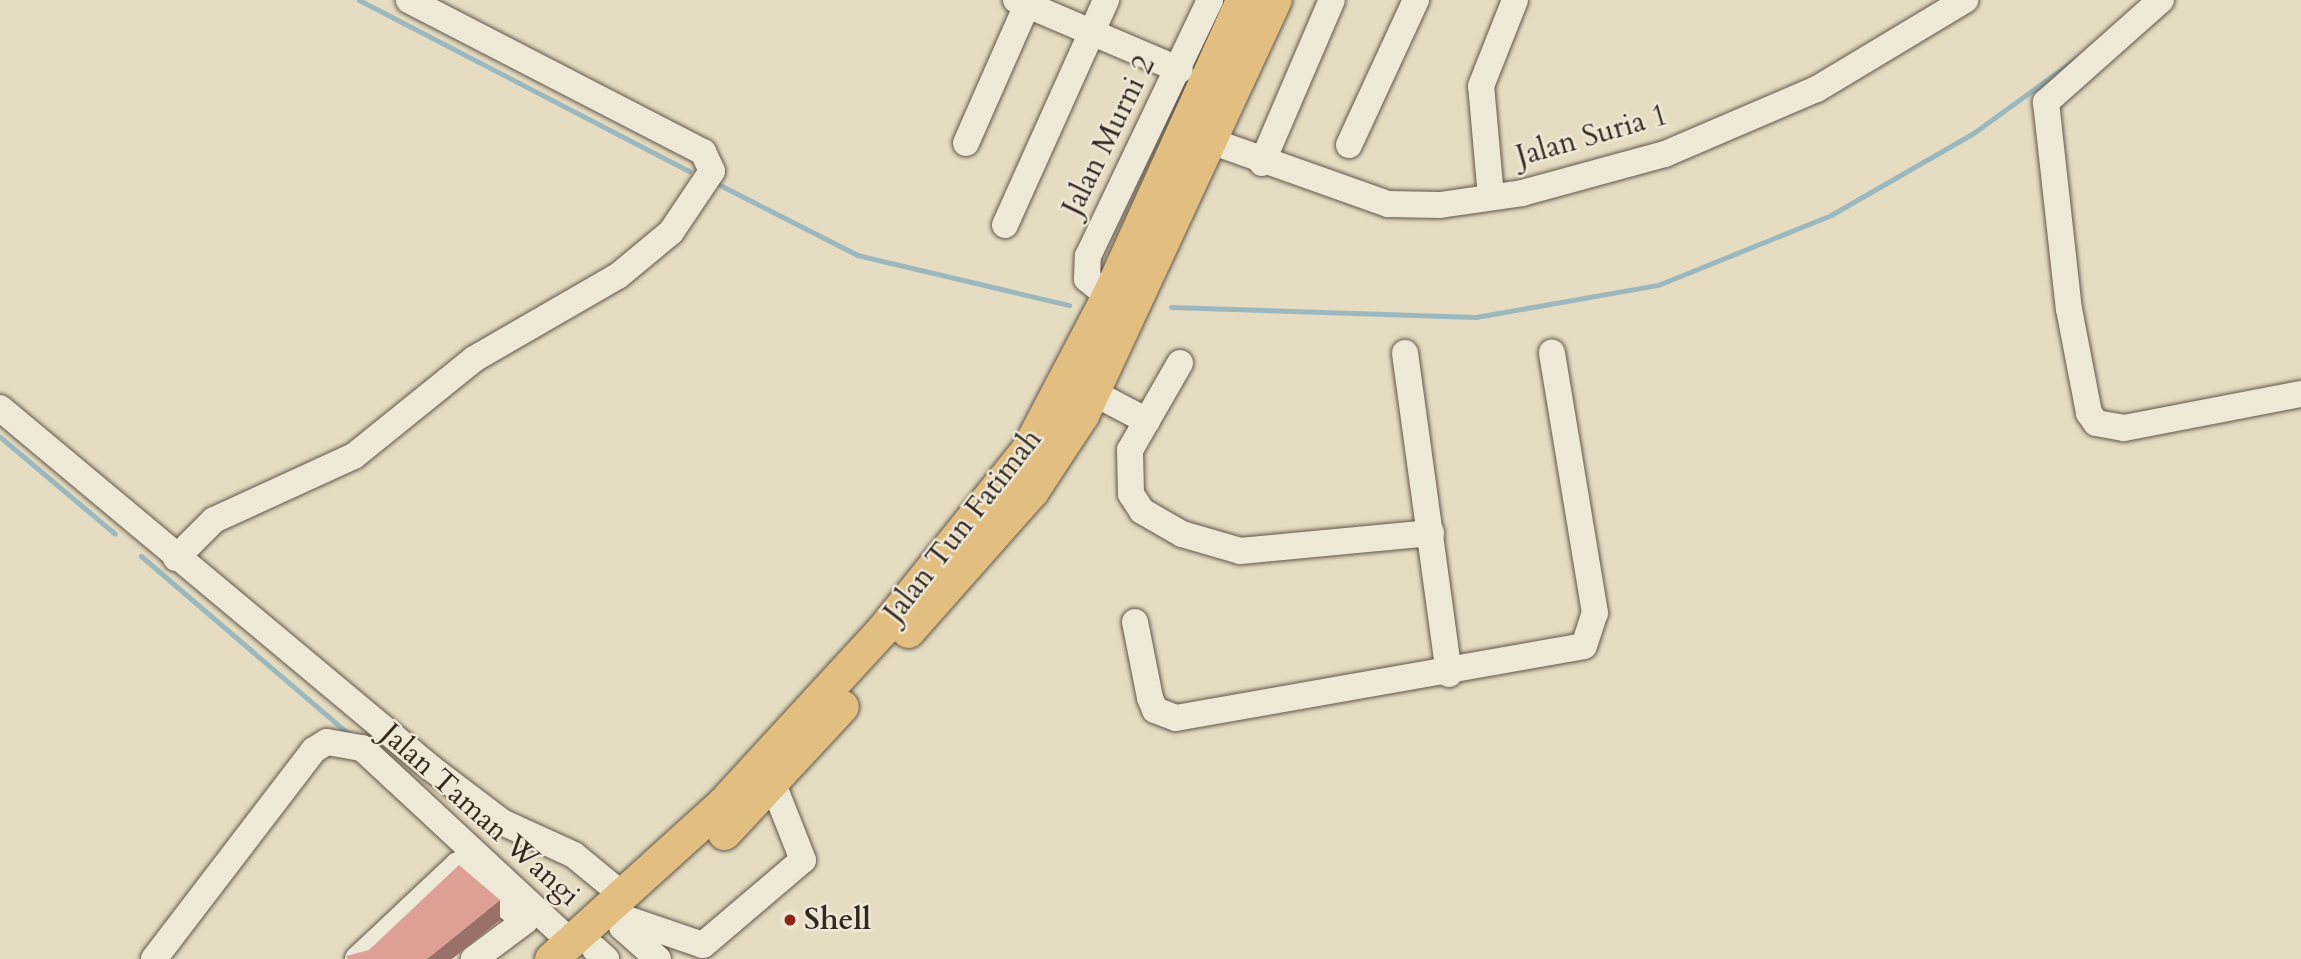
<!DOCTYPE html>
<style>
body{margin:0}
#map{position:relative;width:2301px;height:959px;overflow:hidden;background:#e5dcc1;font-family:Cardo,serif}
div>[style]{position:absolute}
.stream>*{height:5px;margin:-2.5px;padding:0 2.5px;transform-origin:2.5px;border-radius:2.5px;background:#9cb8bf}
.roads{filter:drop-shadow(0 0 2px #605549) drop-shadow(0 0 2px #605549)}
.minor>*{height:26px;margin:-13px;padding:0 13px;transform-origin:13px;border-radius:13px;background:#eee8d7}
.major>*{height:33px;margin:-16.5px;padding:0 16.5px;transform-origin:16.5px;border-radius:16.5px;background:#e2be80}
.shaded-wall>*{inset:0;background:#9b7068}
.building>*{inset:0;background:#dea095}
.dots>*{width:19px;height:19px;translate:-50% -50%;box-sizing:border-box;border:4px solid #eee8d7;border-radius:50%}
span{translate:-50% -50%;white-space:nowrap;text-align:center;line-height:1.15;-webkit-text-stroke:5px #eee8d7;paint-order:stroke}
.street-label{font-size:30px;color:#342821}
.poi-label{font-size:30px;color:#342821;font-weight:700}
.left{translate:0 -50%;text-align:left}
</style>
<div id="map">
<div class="stream">
<i style="left:359px;top:0;width:372px;rotate:27.4deg"></i>
<i style="left:714px;top:182px;width:161px;rotate:27deg"></i>
<i style="left:857px;top:255px;width:218px;rotate:13.3deg"></i>
<i style="left:1171px;top:307px;width:305px;rotate:1.9deg"></i>
<i style="left:1476px;top:317px;width:185px;rotate:-10deg"></i>
<i style="left:1658px;top:285px;width:187px;rotate:-22deg"></i>
<i style="left:1831px;top:215px;width:163px;rotate:-29.9deg"></i>
<i style="left:1972px;top:134px;width:130px;rotate:-35.9deg"></i>
<i style="left:0;top:437px;width:150px;rotate:40.1deg"></i>
<i style="left:141px;top:556px;width:275px;rotate:40.6deg"></i>
</div>
<div class="roads">
<div class="minor">
<i style="left:1016px;top:0;width:178px;rotate:23.1deg"></i>
<i style="left:2161px;top:0;width:154px;rotate:138.4deg"></i>
<i style="left:2046px;top:102px;width:208px;rotate:83.7deg"></i>
<i style="left:2069px;top:309px;width:106px;rotate:79.1deg"></i>
<i style="left:2089px;top:413px;width:12px;rotate:55deg"></i>
<i style="left:2096px;top:423px;width:28px;rotate:10deg"></i>
<i style="left:2124px;top:428px;width:180px;rotate:-10.9deg"></i>
<i style="left:1191px;top:134px;width:209px;rotate:19.6deg"></i>
<i style="left:1388px;top:204px;width:52px;rotate:1.1deg"></i>
<i style="left:1440px;top:205px;width:83px;rotate:-8.3deg"></i>
<i style="left:1522px;top:193px;width:148px;rotate:-15.3deg"></i>
<i style="left:1665px;top:154px;width:165px;rotate:-23.2deg"></i>
<i style="left:1817px;top:89px;width:173px;rotate:-31deg"></i>
<i style="left:966px;top:143px;width:156px;rotate:-66.2deg"></i>
<i style="left:1349px;top:145px;width:160px;rotate:-65.2deg"></i>
<i style="left:1262px;top:163px;width:177px;rotate:-66.8deg"></i>
<i style="left:1491px;top:197px;width:111px;rotate:-95.1deg"></i>
<i style="left:1481px;top:86px;width:92px;rotate:-68.4deg"></i>
<i style="left:1005px;top:225px;width:247px;rotate:-65.8deg"></i>
<i style="left:1108px;top:296px;width:27px;rotate:-141deg"></i>
<i style="left:1087px;top:279px;width:23px;rotate:-88deg"></i>
<i style="left:1088px;top:256px;width:284px;rotate:-64.5deg"></i>
<i style="left:1405px;top:353px;width:324px;rotate:82.2deg"></i>
<i style="left:1180px;top:363px;width:100px;rotate:119.9deg"></i>
<i style="left:1130px;top:450px;width:44px;rotate:88.7deg"></i>
<i style="left:1131px;top:494px;width:20px;rotate:57deg"></i>
<i style="left:1142px;top:511px;width:46px;rotate:29.9deg"></i>
<i style="left:1182px;top:534px;width:60px;rotate:16.3deg"></i>
<i style="left:1240px;top:551px;width:192px;rotate:-5.4deg"></i>
<i style="left:1094px;top:393px;width:60px;rotate:27.8deg"></i>
<i style="left:0;top:408px;width:562px;rotate:39.87deg"></i>
<i style="left:431px;top:768px;width:89px;rotate:37.3deg"></i>
<i style="left:502px;top:822px;width:79px;rotate:24.6deg"></i>
<i style="left:574px;top:855px;width:66px;rotate:39.5deg"></i>
<i style="left:176px;top:558px;width:54px;rotate:-45deg"></i>
<i style="left:214px;top:520px;width:154px;rotate:-24.6deg"></i>
<i style="left:354px;top:456px;width:154px;rotate:-38.9deg"></i>
<i style="left:474px;top:359px;width:166px;rotate:-30deg"></i>
<i style="left:618px;top:276px;width:69px;rotate:-39.7deg"></i>
<i style="left:671px;top:232px;width:73px;rotate:-56.1deg"></i>
<i style="left:712px;top:171px;width:21px;rotate:-115deg"></i>
<i style="left:703px;top:152px;width:331px;rotate:-152.7deg"></i>
<i style="left:1135px;top:622px;width:77px;rotate:78.8deg"></i>
<i style="left:1150px;top:698px;width:13px;rotate:67deg"></i>
<i style="left:1155px;top:710px;width:22px;rotate:21deg"></i>
<i style="left:1176px;top:718px;width:414px;rotate:-10deg"></i>
<i style="left:1584px;top:646px;width:35px;rotate:-72deg"></i>
<i style="left:1595px;top:613px;width:264px;rotate:-99.4deg"></i>
<i style="left:630px;top:920px;width:77px;rotate:18.9deg"></i>
<i style="left:703px;top:945px;width:131px;rotate:-40.4deg"></i>
<i style="left:803px;top:860px;width:82px;rotate:-111.5deg"></i>
<i style="left:622px;top:927px;width:48px;rotate:41.6deg"></i>
<i style="left:595px;top:949px;width:15px;rotate:42deg"></i>
<i style="left:154px;top:959px;width:263px;rotate:-52.6deg"></i>
<i style="left:314px;top:750px;width:15px;rotate:-32deg"></i>
<i style="left:327px;top:742px;width:36px;rotate:10deg"></i>
<i style="left:362px;top:748px;width:285px;rotate:42.9deg"></i>
<i style="left:358px;top:959px;width:137px;rotate:-43.2deg"></i>
<i style="left:458px;top:865px;width:87px;rotate:39.9deg"></i>
<i style="left:525px;top:921px;width:64px;rotate:143.3deg"></i>
</div>
<div class="major">
<i style="left:908px;top:631px;width:187px;rotate:-48.5deg"></i>
<i style="left:1032px;top:491px;width:91px;rotate:-56.7deg"></i>
<i style="left:1082px;top:415px;width:458px;rotate:-65.1deg"></i>
<i style="left:724px;top:833px;width:173px;rotate:-47.1deg"></i>
<i style="left:551px;top:959px;width:232px;rotate:-42.2deg"></i>
<i style="left:723px;top:803px;width:236px;rotate:-47.4deg"></i>
<i style="left:883px;top:629px;width:230px;rotate:-51.2deg"></i>
<i style="left:1027px;top:450px;width:174px;rotate:-62.3deg"></i>
<i style="left:1108px;top:296px;width:325px;rotate:-65.6deg"></i>
</div>
</div>
<div class="shaded-wall">
<i style="clip-path:polygon(500px 900px,500px 920px,452px 959px,427px 959px)"></i>
</div>
<div class="building">
<i style="clip-path:polygon(459px 865px,500px 900px,427px 959px,348px 959px,346px 956px,369px 950px)"></i>
</div>
<div class="dots">
<i style="left:790px;top:920px;background:#8f2418"></i>
</div>
<div class="street-label">
<span style="left:1109px;top:136px;rotate:-64deg">Jalan Murni 2</span>
<span style="left:1592px;top:136px;rotate:-16deg">Jalan Suria 1</span>
<span style="left:963px;top:526px;rotate:-52deg">Jalan Tun Fatimah</span>
<span style="left:480px;top:815px;rotate:42deg">Jalan Taman Wangi</span>
</div>
<div class="poi-label">
<span class="left" style="left:804px;top:920px">Shell</span>
</div>
</div>
